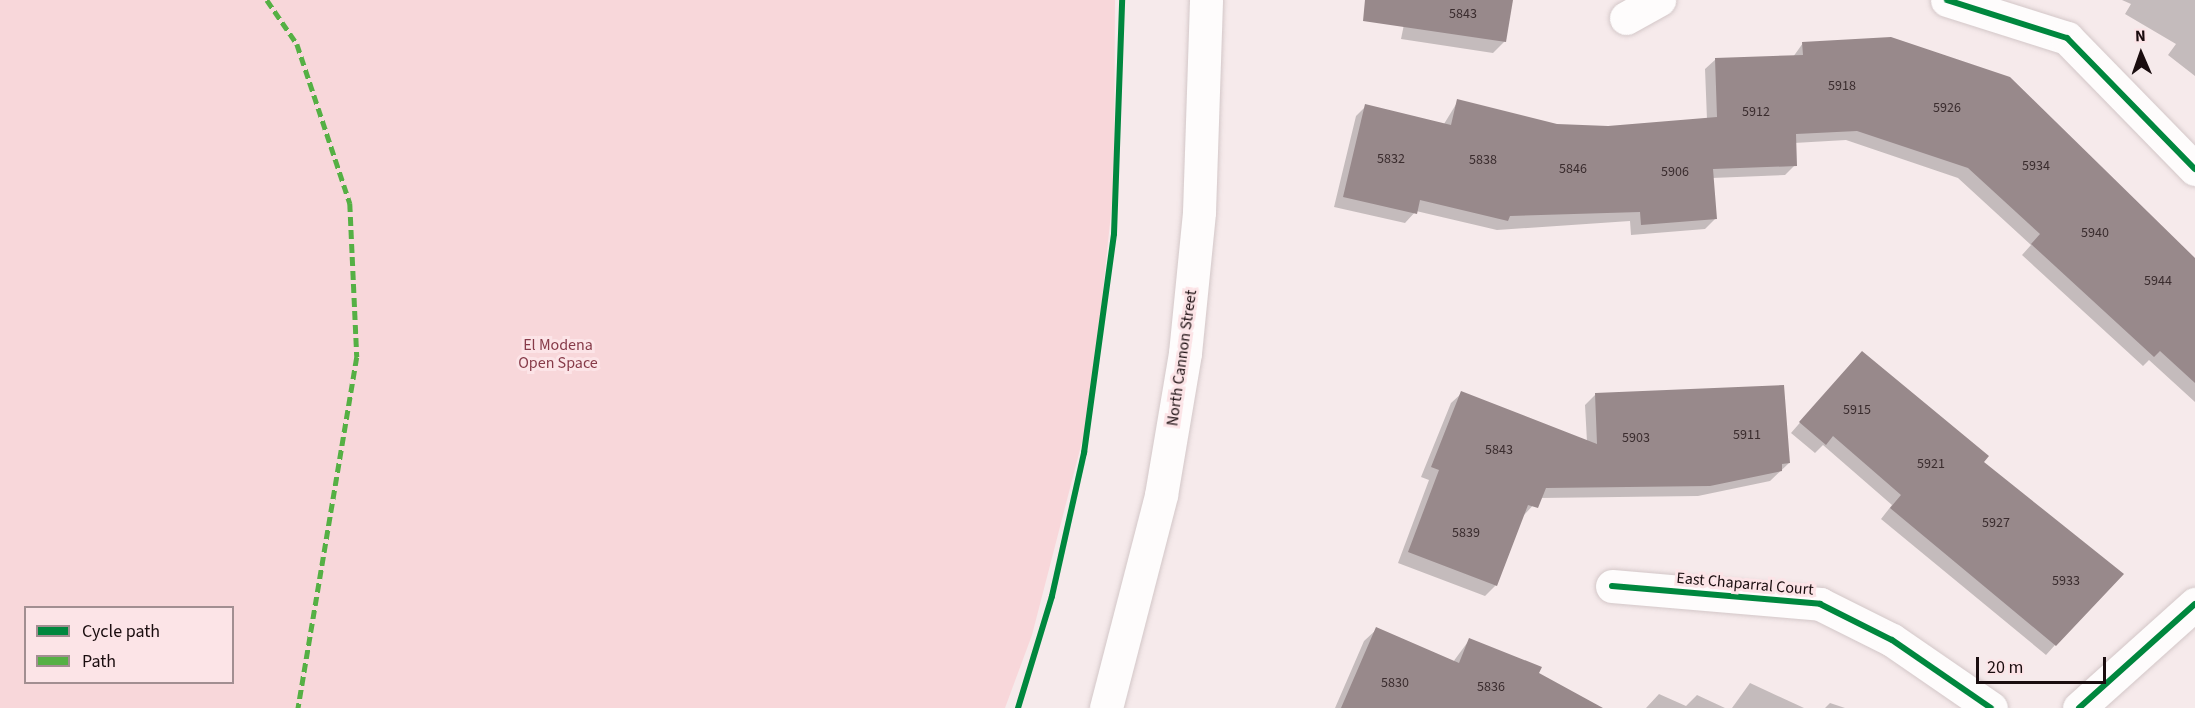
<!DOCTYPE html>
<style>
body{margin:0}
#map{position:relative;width:2195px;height:708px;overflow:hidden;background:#f6eaeb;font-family:"Source Sans 3",sans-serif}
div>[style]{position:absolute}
.green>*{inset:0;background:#f8d7da}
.shadow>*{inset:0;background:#0003}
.building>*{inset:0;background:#98898b}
.roads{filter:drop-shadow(0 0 2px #d3c7c8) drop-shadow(0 0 2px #d3c7c8)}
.street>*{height:33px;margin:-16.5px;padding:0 16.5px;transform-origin:16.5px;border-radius:16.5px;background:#fefcfc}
.secondary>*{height:33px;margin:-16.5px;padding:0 16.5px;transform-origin:16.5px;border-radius:16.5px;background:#fefcfc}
.quiet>*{height:4.5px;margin-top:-2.25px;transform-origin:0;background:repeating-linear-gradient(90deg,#55b044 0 9px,transparent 0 13.5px)}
.cycleway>*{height:6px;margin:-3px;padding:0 3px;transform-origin:3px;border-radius:3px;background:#00873e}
span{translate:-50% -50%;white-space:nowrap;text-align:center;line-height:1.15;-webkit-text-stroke:6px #fce4e7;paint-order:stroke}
.number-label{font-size:14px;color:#3a2c2e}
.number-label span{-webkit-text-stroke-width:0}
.park-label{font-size:16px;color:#873b49}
.street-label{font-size:16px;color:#1a0d0f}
.legend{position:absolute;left:24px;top:606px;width:210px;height:78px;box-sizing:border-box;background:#fce4e7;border:2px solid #a28e91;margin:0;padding:8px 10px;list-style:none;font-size:18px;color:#1a0d0f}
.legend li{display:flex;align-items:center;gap:12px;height:30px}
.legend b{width:30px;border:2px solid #a28e91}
.north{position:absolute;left:2111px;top:24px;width:60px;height:60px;-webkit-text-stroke:4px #fce4e7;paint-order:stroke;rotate:358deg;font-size:16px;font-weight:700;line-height:24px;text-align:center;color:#1a0d0f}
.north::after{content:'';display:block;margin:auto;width:21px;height:27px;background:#1a0d0f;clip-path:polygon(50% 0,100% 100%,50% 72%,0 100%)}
.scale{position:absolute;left:1976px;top:657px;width:130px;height:27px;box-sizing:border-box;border:3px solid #1a0d0f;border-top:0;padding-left:8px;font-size:18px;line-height:21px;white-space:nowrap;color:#1a0d0f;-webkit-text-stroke:4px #fce4e7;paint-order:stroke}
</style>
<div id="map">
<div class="green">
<i style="clip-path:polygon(evenodd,0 0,1115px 0,1114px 184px,1091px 407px,1032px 635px,1005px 708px,0 708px,0 0,26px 608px,232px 608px,232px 682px,26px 682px,26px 608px)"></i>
</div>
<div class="shadow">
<i style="clip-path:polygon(1409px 0,1512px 0,1505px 41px,1493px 53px,1401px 39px)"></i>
<i style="clip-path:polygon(2122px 0,2195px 0,2195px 76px,2168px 55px,2176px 44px,2125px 14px,2131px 4px)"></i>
<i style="clip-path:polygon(1803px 43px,2195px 259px,2195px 402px,2149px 360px,2143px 366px,2022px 255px,2031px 245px,1958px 178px,1846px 140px,1794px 143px,1795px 165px,1785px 175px,1712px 178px,1715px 219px,1705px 229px,1631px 235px,1630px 221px,1497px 230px,1416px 211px,1405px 223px,1334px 207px,1356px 116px,1366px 106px,1444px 124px,1458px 101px,1557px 126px,1609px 128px,1707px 120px,1705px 69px,1716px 59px,1793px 57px)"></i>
<i style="clip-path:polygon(1852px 363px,1982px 462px,2055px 645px,2046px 655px,1881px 519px,1892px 505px,1823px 445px,1815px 453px,1791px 433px)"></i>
<i style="clip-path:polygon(1462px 393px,1587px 442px,1585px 405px,1596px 394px,1789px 463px,1770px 481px,1698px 496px,1540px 498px,1522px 517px,1496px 585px,1485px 596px,1398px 563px,1429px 480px,1421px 477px,1451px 403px)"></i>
<i style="clip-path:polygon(1377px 629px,1453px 662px,1470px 639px,1600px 708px,1335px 708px,1364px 641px)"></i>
<i style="clip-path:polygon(1750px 683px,1804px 708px,1732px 708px)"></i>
<i style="clip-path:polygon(1659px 694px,1686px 706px,1697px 695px,1725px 708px,1646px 708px)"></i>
<i style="clip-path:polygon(1830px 703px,1845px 708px,1825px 708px)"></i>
</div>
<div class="building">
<i style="clip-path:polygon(1365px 0,1513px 0,1506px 42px,1363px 21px)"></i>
<i style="clip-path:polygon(1891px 37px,2010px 77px,2195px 258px,2195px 383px,2160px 351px,2154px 357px,2031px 244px,2040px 234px,1968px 168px,1857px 131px,1796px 134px,1797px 166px,1713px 169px,1717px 219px,1641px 225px,1640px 212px,1510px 216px,1508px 221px,1420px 200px,1417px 214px,1343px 197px,1365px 104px,1451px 125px,1457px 99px,1557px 124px,1608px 126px,1717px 117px,1715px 58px,1803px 55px,1802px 42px)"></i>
<i style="clip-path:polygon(1862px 351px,1989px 456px,1984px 462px,2124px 574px,2056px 646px,1890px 508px,1901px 495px,1833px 436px,1826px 445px,1799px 422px)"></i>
<i style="clip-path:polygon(1784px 385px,1790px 463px,1782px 464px,1782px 471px,1710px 486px,1546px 488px,1538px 508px,1528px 505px,1497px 586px,1408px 552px,1439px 470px,1431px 467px,1461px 391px,1597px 444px,1595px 393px)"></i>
<i style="clip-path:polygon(1376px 627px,1459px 663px,1469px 638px,1542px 667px,1539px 673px,1603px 708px,1341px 708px)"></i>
</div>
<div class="roads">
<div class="street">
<i style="left:1947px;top:0;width:126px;rotate:17.6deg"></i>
<i style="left:2067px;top:38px;width:183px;rotate:45.7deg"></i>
<i style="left:1626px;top:18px;width:38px;rotate:-29deg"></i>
<i style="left:1612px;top:586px;width:209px;rotate:4.9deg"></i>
<i style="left:1820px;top:604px;width:80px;rotate:26.6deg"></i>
<i style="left:1892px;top:640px;width:120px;rotate:34.5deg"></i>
<i style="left:2079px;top:708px;width:156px;rotate:-41.9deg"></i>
</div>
<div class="secondary">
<i style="left:1106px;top:708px;width:220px;rotate:-75.5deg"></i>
<i style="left:1161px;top:495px;width:144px;rotate:-80.4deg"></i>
<i style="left:1185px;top:353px;width:142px;rotate:-84.3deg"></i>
<i style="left:1199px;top:212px;width:212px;rotate:-88.1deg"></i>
</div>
</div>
<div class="quiet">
<i style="left:267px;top:0;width:53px;rotate:55.7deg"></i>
<i style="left:297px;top:44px;width:168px;rotate:71.6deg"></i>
<i style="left:350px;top:203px;width:154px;rotate:87.4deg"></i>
<i style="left:357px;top:357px;width:356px;rotate:99.5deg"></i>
</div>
<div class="cycleway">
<i style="left:1947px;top:0;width:126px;rotate:17.6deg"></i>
<i style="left:2067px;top:38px;width:183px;rotate:45.7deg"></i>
<i style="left:1612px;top:586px;width:209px;rotate:4.9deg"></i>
<i style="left:1820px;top:604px;width:80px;rotate:26.6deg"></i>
<i style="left:1892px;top:640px;width:120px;rotate:34.5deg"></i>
<i style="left:1018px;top:708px;width:117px;rotate:-73.1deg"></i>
<i style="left:1052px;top:596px;width:147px;rotate:-77.4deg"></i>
<i style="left:1084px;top:453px;width:221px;rotate:-82.2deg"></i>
<i style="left:1114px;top:234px;width:234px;rotate:-88deg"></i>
<i style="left:2079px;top:708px;width:156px;rotate:-41.9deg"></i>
</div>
<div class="number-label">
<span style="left:1463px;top:14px">5843</span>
<span style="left:1842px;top:86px">5918</span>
<span style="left:1947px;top:108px">5926</span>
<span style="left:1756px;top:112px">5912</span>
<span style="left:1391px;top:159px">5832</span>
<span style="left:1483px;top:160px">5838</span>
<span style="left:2036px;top:166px">5934</span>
<span style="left:1573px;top:169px">5846</span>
<span style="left:1675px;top:172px">5906</span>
<span style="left:2095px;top:233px">5940</span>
<span style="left:2158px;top:281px">5944</span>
<span style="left:1857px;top:410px">5915</span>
<span style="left:1747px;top:435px">5911</span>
<span style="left:1636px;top:438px">5903</span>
<span style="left:1499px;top:450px">5843</span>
<span style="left:1931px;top:464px">5921</span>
<span style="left:1996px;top:523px">5927</span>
<span style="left:1466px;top:533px">5839</span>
<span style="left:2066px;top:581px">5933</span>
<span style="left:1395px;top:683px">5830</span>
<span style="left:1491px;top:687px">5836</span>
</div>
<div class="park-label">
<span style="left:558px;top:354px">El Modena<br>Open Space</span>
</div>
<div class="street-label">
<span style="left:1182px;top:358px;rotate:-82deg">North Cannon Street</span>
<span style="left:1745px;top:584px;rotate:5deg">East Chaparral Court</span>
</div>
<ul class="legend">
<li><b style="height:8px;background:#00873e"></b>Cycle path</li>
<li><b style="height:8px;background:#55b044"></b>Path</li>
</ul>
<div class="north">N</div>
<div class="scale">20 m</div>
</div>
